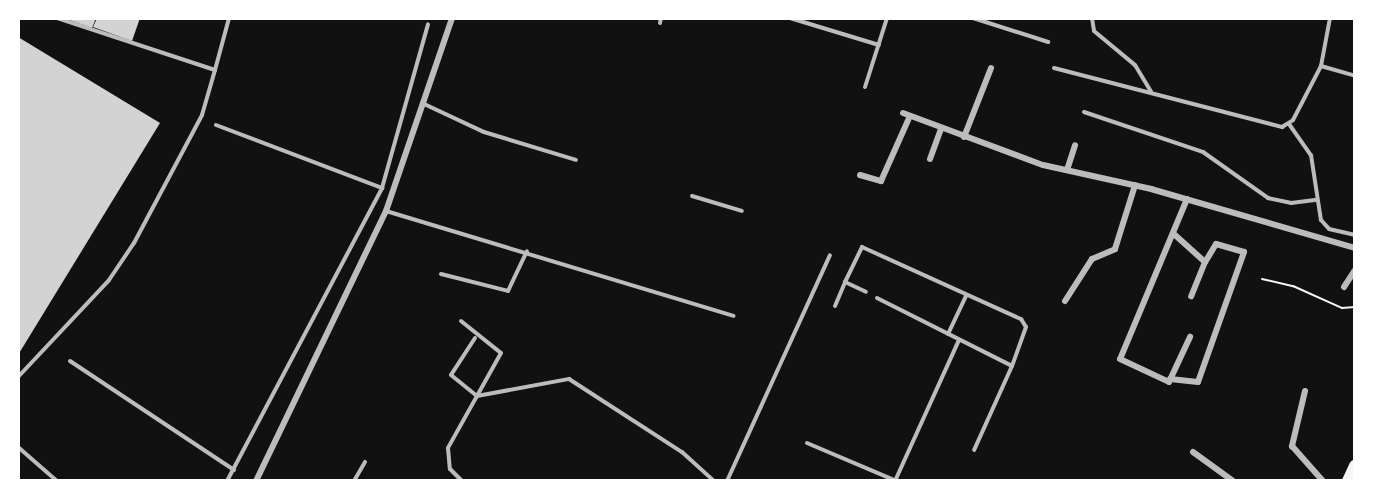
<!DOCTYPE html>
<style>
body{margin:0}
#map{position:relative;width:1373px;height:499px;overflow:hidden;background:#111;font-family:"PT Sans Narrow",sans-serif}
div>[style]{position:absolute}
.building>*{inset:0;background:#d3d3d3}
.path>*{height:2px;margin:-1px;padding:0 1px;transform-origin:1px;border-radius:1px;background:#f5f5f5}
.service>*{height:4px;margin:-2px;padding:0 2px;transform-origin:2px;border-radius:2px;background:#bcbcbc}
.minor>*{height:6px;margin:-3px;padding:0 3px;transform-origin:3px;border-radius:3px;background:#bcbcbc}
.trunk>*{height:12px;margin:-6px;padding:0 6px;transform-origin:6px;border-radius:6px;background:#f5f5f5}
span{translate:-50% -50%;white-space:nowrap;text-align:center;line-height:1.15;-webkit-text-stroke:4.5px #fff;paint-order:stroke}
.frame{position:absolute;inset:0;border:20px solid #fff;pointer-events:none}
</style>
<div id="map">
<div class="building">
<i style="clip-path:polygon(64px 18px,96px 18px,92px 28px)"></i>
<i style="clip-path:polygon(97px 18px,140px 18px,132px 41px,93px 27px)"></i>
<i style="clip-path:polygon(18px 37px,160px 123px,18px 355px)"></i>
</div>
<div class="path">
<i style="left:1262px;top:279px;width:32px;rotate:13deg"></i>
<i style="left:1293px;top:286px;width:54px;rotate:24.2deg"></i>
<i style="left:1342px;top:308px;width:13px;rotate:-4deg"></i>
</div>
<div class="service">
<i style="left:790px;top:18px;width:93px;rotate:16.9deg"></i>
<i style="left:973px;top:18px;width:79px;rotate:17.7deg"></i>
<i style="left:1092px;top:18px;width:13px;rotate:81deg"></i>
<i style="left:1094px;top:31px;width:53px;rotate:39.7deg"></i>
<i style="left:1135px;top:65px;width:31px;rotate:59deg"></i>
<i style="left:660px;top:23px;width:5px;rotate:-79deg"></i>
<i style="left:1321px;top:66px;width:49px;rotate:-79.4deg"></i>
<i style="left:1054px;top:68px;width:236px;rotate:14.5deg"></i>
<i style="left:1282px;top:127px;width:13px;rotate:-32deg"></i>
<i style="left:1293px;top:120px;width:61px;rotate:-62.6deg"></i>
<i style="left:1321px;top:66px;width:35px;rotate:16deg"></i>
<i style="left:215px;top:70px;width:54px;rotate:-74.9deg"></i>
<i style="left:865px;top:87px;width:72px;rotate:-72.3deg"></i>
<i style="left:422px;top:103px;width:68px;rotate:25.1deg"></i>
<i style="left:484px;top:132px;width:96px;rotate:16.9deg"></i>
<i style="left:1084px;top:112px;width:126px;rotate:18.6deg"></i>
<i style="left:1203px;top:152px;width:80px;rotate:35.3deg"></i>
<i style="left:1268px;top:198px;width:24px;rotate:12deg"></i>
<i style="left:1291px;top:203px;width:26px;rotate:-7deg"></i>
<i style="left:1289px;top:124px;width:38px;rotate:55deg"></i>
<i style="left:1311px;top:155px;width:66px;rotate:81.3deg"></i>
<i style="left:1321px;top:220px;width:12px;rotate:48deg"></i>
<i style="left:1329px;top:229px;width:27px;rotate:13deg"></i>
<i style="left:216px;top:125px;width:178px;rotate:20.8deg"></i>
<i style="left:692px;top:196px;width:52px;rotate:16.7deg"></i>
<i style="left:386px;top:211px;width:363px;rotate:16.8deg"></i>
<i style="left:441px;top:274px;width:69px;rotate:14.2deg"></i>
<i style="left:508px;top:291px;width:44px;rotate:-64.6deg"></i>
<i style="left:845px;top:282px;width:39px;rotate:-64deg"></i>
<i style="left:862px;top:247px;width:175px;rotate:24.4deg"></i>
<i style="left:1021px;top:319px;width:9px;rotate:58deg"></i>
<i style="left:1026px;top:327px;width:41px;rotate:109.7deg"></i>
<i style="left:877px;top:298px;width:151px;rotate:26.7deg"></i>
<i style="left:1012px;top:366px;width:92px;rotate:114.3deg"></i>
<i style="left:835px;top:306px;width:26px;rotate:-67deg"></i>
<i style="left:845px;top:282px;width:23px;rotate:25deg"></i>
<i style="left:461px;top:321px;width:51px;rotate:38.7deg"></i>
<i style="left:501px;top:353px;width:109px;rotate:119.2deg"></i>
<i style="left:448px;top:448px;width:21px;rotate:85deg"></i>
<i style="left:450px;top:469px;width:17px;rotate:45deg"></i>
<i style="left:948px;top:334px;width:42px;rotate:-64.7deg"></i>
<i style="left:475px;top:338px;width:44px;rotate:123deg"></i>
<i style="left:451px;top:375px;width:33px;rotate:39deg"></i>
<i style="left:477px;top:396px;width:94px;rotate:-10.5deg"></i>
<i style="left:569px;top:379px;width:135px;rotate:32.9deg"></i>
<i style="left:682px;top:452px;width:43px;rotate:42.2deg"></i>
<i style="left:70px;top:361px;width:197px;rotate:33.6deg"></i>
<i style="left:18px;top:377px;width:133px;rotate:-46.8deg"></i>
<i style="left:109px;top:280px;width:45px;rotate:-56deg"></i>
<i style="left:134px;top:243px;width:145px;rotate:-62deg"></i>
<i style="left:202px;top:115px;width:47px;rotate:-73.9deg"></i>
<i style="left:215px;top:70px;width:166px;rotate:-161.8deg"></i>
<i style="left:807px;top:443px;width:95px;rotate:23deg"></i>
<i style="left:18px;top:447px;width:52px;rotate:41.1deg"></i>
<i style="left:227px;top:481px;width:331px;rotate:-62.1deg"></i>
<i style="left:382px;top:188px;width:170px;rotate:-74.3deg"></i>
<i style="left:354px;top:481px;width:22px;rotate:-60deg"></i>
<i style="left:727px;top:481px;width:248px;rotate:-65.5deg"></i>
<i style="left:895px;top:481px;width:155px;rotate:-65.6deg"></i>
</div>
<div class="minor">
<i style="left:903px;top:113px;width:149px;rotate:20.4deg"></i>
<i style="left:1043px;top:165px;width:111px;rotate:12.5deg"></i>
<i style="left:1151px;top:189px;width:212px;rotate:16.1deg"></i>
<i style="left:964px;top:137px;width:74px;rotate:-68.6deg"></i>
<i style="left:930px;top:159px;width:32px;rotate:-70deg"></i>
<i style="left:1067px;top:170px;width:26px;rotate:-72deg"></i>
<i style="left:860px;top:175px;width:22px;rotate:16deg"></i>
<i style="left:881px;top:181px;width:71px;rotate:-66deg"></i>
<i style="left:1187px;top:199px;width:173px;rotate:112.7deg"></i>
<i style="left:1120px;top:359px;width:54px;rotate:25.1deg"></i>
<i style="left:1169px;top:382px;width:50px;rotate:-65deg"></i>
<i style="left:1175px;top:235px;width:40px;rotate:42deg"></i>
<i style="left:1205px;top:262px;width:37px;rotate:112deg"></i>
<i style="left:1344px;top:287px;width:20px;rotate:-57deg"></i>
<i style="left:1065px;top:301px;width:50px;rotate:-57.3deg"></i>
<i style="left:1092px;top:259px;width:25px;rotate:-23deg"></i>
<i style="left:1115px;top:249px;width:67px;rotate:-72.6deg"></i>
<i style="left:1170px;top:379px;width:28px;rotate:6deg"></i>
<i style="left:1198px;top:382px;width:138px;rotate:-70.5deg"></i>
<i style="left:1244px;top:252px;width:29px;rotate:-164deg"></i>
<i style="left:1216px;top:244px;width:21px;rotate:121deg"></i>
<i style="left:1305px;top:391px;width:57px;rotate:103.3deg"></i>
<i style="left:1292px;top:446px;width:47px;rotate:48.5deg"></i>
<i style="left:1193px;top:452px;width:49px;rotate:35.9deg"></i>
<i style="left:256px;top:481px;width:300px;rotate:-64.3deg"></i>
<i style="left:386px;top:211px;width:204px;rotate:-71.1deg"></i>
</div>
<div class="trunk">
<i style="left:1348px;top:481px;width:17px;rotate:-65deg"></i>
</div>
<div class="frame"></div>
</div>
